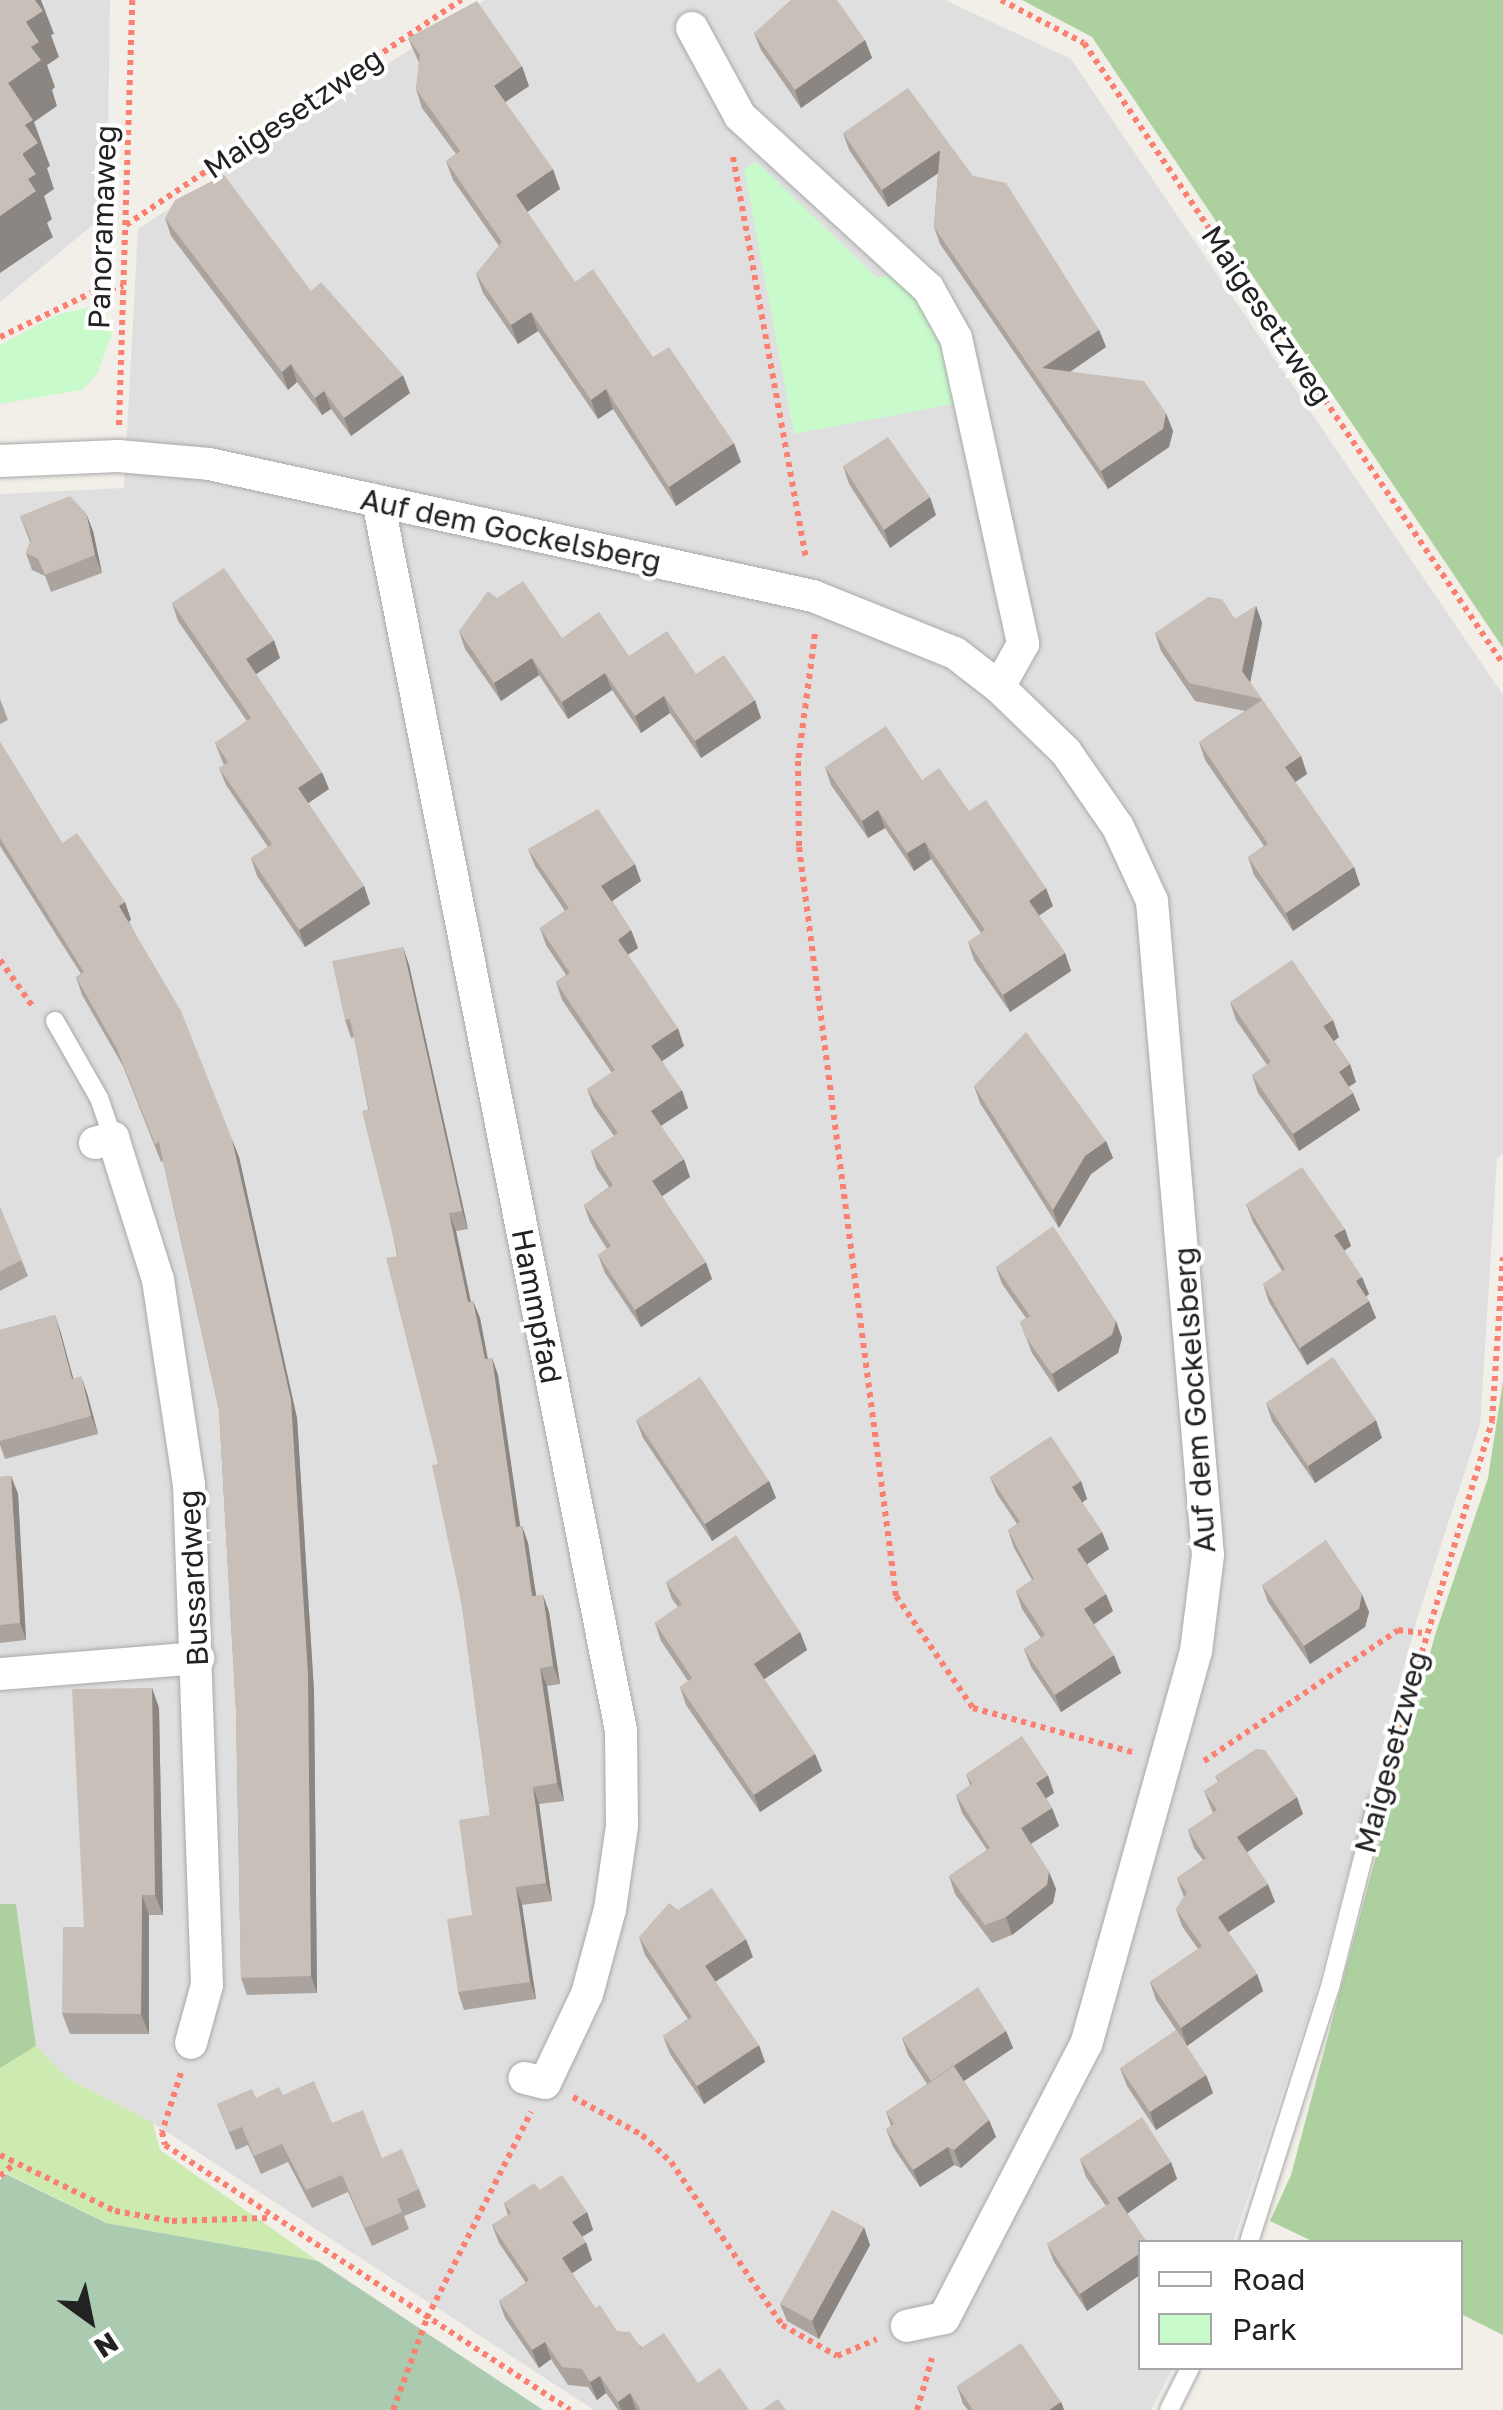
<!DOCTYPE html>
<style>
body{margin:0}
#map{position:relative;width:1503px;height:2410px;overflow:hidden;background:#f2efe9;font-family:"Golos Text",sans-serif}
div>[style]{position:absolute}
.residential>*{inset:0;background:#e0dfdf}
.grass>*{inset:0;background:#cdebb0}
.forest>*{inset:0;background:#add19e}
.cemetery>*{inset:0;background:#aacbaf}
.park>*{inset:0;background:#c8facc}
.path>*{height:6px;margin-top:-3px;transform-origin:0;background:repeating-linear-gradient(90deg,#fa8072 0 5px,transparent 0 10px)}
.roads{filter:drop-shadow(0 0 2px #a9a9a9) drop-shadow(0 0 2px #a9a9a9)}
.lane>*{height:18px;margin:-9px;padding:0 9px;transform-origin:9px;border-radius:9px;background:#fff}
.street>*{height:32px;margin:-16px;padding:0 16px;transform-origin:16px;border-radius:16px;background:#fff}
.wall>*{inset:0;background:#aba49e}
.shaded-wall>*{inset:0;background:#8b8681}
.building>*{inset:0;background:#c7bfb8}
span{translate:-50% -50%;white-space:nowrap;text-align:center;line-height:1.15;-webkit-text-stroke:8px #fff;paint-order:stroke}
.street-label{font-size:30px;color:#222}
.legend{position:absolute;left:1138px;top:2240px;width:325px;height:130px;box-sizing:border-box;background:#fff;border:2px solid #a7a7a7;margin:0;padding:12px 18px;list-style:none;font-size:30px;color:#222}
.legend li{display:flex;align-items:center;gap:20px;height:50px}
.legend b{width:50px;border:2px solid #a7a7a7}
.north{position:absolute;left:40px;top:2270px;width:100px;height:100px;-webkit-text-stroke:8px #fff;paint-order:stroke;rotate:147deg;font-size:28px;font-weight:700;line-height:40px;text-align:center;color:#222}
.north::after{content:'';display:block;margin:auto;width:35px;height:45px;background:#222;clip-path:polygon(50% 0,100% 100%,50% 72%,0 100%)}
</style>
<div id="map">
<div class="residential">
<i style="clip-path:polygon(0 0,110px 0,107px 213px,0 302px)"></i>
<i style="clip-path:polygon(485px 0,945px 0,1071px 59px,1503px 695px,1503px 1153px,1497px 1159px,1480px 1425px,1417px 1619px,1315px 1995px,1233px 2242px,1140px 2242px,1140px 2368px,1173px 2368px,1151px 2410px,594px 2410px,153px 2123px,66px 2077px,36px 2046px,16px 1904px,0 1904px,0 494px,124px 488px,138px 229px)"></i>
</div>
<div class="grass">
<i style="clip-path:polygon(36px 2046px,66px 2077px,153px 2123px,160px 2150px,318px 2261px,106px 2223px,0 2170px,0 2068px)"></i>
</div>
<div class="forest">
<i style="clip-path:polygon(1022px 0,1503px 0,1503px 648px,1092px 37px)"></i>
<i style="clip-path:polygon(1503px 1381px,1503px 2335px,1461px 2314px,1460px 2242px,1314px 2242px,1270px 2221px,1291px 2175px,1435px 1635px,1488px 1478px)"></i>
<i style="clip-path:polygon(0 1904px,16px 1904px,36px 2046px,0 2068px)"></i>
</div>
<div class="cemetery">
<i style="clip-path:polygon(6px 2174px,106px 2223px,318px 2261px,543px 2410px,0 2410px,0 2180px)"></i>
</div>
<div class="park">
<i style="clip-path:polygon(757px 162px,877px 278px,893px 275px,917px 295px,943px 340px,959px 403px,794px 434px,744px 169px)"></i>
<i style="clip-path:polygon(91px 307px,103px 314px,112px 334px,97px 374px,82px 390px,0 404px,0 345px,59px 314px)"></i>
</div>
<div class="path">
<i style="left:1001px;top:0;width:93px;rotate:27.4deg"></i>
<i style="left:1084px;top:43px;width:749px;rotate:55.99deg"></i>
<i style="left:733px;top:157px;width:408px;rotate:79.7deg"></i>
<i style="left:126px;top:225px;width:404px;rotate:-33.9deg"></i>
<i style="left:0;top:337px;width:101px;rotate:-25.8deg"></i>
<i style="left:91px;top:293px;width:33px;rotate:-12deg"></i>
<i style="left:119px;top:425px;width:425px;rotate:-88.2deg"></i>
<i style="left:815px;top:634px;width:128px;rotate:97.6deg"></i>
<i style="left:798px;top:761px;width:86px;rotate:89.3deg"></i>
<i style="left:799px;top:847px;width:755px;rotate:82.62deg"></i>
<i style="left:896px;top:1596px;width:136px;rotate:55.5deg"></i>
<i style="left:973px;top:1708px;width:168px;rotate:15.5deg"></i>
<i style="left:0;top:960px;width:57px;rotate:54.9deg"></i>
<i style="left:1204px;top:1761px;width:234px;rotate:-34deg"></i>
<i style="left:1398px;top:1630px;width:24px;rotate:7deg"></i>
<i style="left:1384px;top:1777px;width:372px;rotate:-73.1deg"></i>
<i style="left:1492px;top:1421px;width:164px;rotate:-86.2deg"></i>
<i style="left:181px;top:2073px;width:62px;rotate:107.9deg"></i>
<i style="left:162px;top:2132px;width:13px;rotate:77deg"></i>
<i style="left:165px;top:2145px;width:484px;rotate:33.2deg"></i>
<i style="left:573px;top:2097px;width:79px;rotate:28.8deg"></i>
<i style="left:642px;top:2135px;width:40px;rotate:43deg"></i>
<i style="left:671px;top:2162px;width:197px;rotate:55.7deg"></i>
<i style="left:782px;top:2325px;width:63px;rotate:29.4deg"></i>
<i style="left:837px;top:2356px;width:43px;rotate:-23deg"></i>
<i style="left:0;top:2155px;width:128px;rotate:26deg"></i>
<i style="left:115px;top:2211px;width:58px;rotate:10deg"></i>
<i style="left:172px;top:2221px;width:98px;rotate:-1.8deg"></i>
<i style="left:0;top:2176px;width:18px;rotate:-41deg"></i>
<i style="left:393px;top:2410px;width:98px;rotate:-69.7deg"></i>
<i style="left:427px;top:2318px;width:231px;rotate:-63.2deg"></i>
<i style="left:917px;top:2410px;width:54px;rotate:-73.9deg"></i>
</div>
<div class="roads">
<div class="lane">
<i style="left:55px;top:1021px;width:89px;rotate:60.3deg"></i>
<i style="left:99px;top:1098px;width:42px;rotate:70.7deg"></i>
<i style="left:1249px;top:2242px;width:268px;rotate:-72.4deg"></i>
<i style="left:1330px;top:1987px;width:191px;rotate:-75.7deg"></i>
<i style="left:1169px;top:2410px;width:47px;rotate:-63.4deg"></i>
</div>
<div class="street">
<i style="left:692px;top:28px;width:100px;rotate:61.4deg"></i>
<i style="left:740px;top:116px;width:255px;rotate:42.5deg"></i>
<i style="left:928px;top:288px;width:57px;rotate:60.8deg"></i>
<i style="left:956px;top:338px;width:313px;rotate:77.6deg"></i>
<i style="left:1023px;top:644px;width:49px;rotate:119.2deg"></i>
<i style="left:0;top:461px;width:118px;rotate:-2.4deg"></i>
<i style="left:118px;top:456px;width:91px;rotate:5deg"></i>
<i style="left:209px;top:464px;width:618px;rotate:12.33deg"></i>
<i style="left:813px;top:596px;width:153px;rotate:21.9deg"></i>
<i style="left:955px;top:653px;width:56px;rotate:37.7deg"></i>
<i style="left:999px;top:687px;width:93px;rotate:44.1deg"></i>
<i style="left:1066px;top:752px;width:91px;rotate:55.3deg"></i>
<i style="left:1118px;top:827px;width:81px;rotate:65.3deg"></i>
<i style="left:1152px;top:901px;width:656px;rotate:85.11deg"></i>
<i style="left:1208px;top:1555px;width:97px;rotate:97.1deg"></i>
<i style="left:1196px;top:1651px;width:408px;rotate:105.6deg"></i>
<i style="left:1086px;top:2044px;width:309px;rotate:117.4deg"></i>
<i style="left:944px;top:2318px;width:38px;rotate:168deg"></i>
<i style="left:378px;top:501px;width:1253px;rotate:78.82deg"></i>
<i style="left:621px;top:1730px;width:96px;rotate:89.4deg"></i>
<i style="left:622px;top:1826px;width:84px;rotate:98.2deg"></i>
<i style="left:610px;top:1909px;width:88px;rotate:105.1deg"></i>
<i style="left:587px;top:1994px;width:98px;rotate:115.3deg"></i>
<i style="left:545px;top:2083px;width:21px;rotate:-166deg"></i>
<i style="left:95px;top:1143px;width:19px;rotate:-16deg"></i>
<i style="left:113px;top:1138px;width:149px;rotate:72.4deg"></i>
<i style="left:158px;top:1280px;width:206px;rotate:81.4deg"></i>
<i style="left:189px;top:1484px;width:501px;rotate:87.94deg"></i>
<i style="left:207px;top:1985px;width:60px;rotate:105.4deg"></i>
<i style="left:0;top:1674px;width:199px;rotate:-4.6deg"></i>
</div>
</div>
<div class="wall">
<i style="clip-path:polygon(754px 33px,865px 40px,872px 58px,801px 108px,761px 50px)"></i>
<i style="clip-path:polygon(408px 38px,529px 86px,505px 102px,560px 189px,527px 212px,575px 282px,653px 357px,741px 462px,676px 506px,613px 409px,598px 419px,538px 331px,518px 344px,483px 293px,476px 274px,499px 246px,453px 180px,446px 161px,456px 154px,422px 108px,416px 89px,419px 63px)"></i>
<i style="clip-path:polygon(843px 133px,973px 176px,1099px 330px,1106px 347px,1070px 372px,1173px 431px,1169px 447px,1108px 489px,940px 244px,934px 227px,938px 173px,888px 207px,849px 150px)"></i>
<i style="clip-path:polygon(165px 218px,311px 291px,410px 393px,351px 436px,331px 409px,322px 415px,297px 382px,288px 390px,171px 236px)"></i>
<i style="clip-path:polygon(843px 466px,936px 515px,890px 548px,849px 484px)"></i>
<i style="clip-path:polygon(20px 516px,93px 531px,102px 573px,51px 592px,45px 576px,32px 570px,26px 553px,30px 542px)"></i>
<i style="clip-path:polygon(497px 598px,562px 638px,696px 674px,761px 718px,701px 758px,670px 713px,641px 733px,612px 690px,568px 719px,539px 675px,501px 701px,465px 649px,459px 631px)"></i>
<i style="clip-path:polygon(172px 603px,280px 658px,256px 674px,329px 789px,308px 803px,364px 886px,370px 904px,305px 947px,257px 876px,251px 858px,268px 847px,226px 785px,219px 768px,224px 765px,215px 743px,247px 721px,178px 621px)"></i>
<i style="clip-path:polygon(1256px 606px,1262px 623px,1250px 682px,1301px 756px,1307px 774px,1295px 782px,1354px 867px,1360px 885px,1293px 931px,1254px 875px,1248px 857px,1264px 846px,1205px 760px,1199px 742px,1245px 711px,1195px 701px,1161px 651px,1155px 633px,1235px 619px)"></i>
<i style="clip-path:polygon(0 699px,8px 720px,0 724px)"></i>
<i style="clip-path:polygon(0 742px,62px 843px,125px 902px,131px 920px,129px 921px,239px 1157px,297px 1418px,314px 1691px,317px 1993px,247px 1995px,241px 1978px,236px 1711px,219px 1410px,163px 1161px,161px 1162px,123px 1066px,82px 995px,76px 977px,81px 974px,0 846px)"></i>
<i style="clip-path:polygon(825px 767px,922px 780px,969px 811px,1053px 906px,1039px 916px,1065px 953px,1071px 971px,1010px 1012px,974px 960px,968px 942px,981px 933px,931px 859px,914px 871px,885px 828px,868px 838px,831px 785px)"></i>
<i style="clip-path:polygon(528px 849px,641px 881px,612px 901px,631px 930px,638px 948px,628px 955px,684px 1046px,662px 1061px,688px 1108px,661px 1126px,690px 1177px,662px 1196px,712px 1279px,641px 1327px,605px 1273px,598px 1255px,607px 1249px,590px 1222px,584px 1205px,609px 1187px,597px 1169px,591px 1151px,614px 1136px,594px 1107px,587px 1089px,612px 1073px,562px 1000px,556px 982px,566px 975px,546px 945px,540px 928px,565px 911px,535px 866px)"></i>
<i style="clip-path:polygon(403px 947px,409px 965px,468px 1229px,456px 1231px,471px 1301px,473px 1301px,480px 1318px,488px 1359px,492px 1358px,498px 1375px,520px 1526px,522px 1526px,528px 1543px,536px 1596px,543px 1595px,549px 1612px,560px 1684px,547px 1686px,564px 1801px,539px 1804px,552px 1901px,522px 1905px,536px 1999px,464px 2010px,458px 1992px,490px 1815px,462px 1606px,438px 1464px,354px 1037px,351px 1038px,345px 1020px)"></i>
<i style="clip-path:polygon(1230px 1002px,1339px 1037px,1334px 1041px,1350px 1064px,1356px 1082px,1349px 1087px,1353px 1093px,1360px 1110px,1299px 1151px,1258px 1093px,1252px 1075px,1267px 1065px,1236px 1020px)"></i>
<i style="clip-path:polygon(974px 1086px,1106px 1141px,1113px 1158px,1091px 1174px,1059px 1228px,980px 1103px)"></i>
<i style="clip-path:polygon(1246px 1204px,1351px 1246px,1344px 1251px,1369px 1294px,1366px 1296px,1376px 1318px,1307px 1365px,1269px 1302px,1263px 1284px,1282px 1271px,1253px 1222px)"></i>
<i style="clip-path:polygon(0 1207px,28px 1276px,0 1291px)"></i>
<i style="clip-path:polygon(996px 1267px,1116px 1321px,1122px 1338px,1118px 1353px,1058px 1392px,1032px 1353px,1020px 1322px,1026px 1318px,1002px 1284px)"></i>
<i style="clip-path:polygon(55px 1315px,73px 1378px,87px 1393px,98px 1434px,5px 1459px,0 1445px,0 1330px)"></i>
<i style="clip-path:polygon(1266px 1403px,1382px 1438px,1315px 1483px,1272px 1421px)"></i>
<i style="clip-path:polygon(636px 1420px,769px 1481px,776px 1498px,712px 1541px,643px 1438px)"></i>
<i style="clip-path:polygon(11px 1476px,18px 1494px,26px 1640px,0 1643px,0 1477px)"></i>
<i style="clip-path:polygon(990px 1477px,1081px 1481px,1087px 1499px,1082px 1502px,1102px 1532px,1109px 1549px,1087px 1564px,1113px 1611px,1094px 1624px,1121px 1673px,1061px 1712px,1031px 1667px,1024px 1649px,1041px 1638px,1022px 1609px,1016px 1591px,1032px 1580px,1014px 1548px,1008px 1530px,1017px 1524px,997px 1494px)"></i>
<i style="clip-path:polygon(666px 1582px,800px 1632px,807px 1650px,764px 1679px,815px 1754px,822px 1771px,760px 1812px,686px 1705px,680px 1687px,688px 1681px,661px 1641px,655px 1623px,678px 1607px,672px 1599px)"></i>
<i style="clip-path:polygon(1262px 1585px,1369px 1612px,1365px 1627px,1310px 1664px,1268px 1602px)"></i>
<i style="clip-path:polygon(152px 1688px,159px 1708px,163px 1915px,149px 1915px,149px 2034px,70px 2034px,62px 2013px,84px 1927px)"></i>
<i style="clip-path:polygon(966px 1774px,1054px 1793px,1046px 1798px,1052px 1808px,1059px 1826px,1031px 1844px,1049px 1872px,1056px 1889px,1053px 1903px,1012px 1935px,992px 1943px,955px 1894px,949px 1876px,987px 1850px,962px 1813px,956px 1795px,970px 1785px)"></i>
<i style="clip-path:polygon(1215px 1776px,1303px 1814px,1247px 1852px,1275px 1902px,1228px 1932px,1257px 1974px,1263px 1991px,1187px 2046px,1156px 2000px,1150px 1982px,1198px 1949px,1182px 1926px,1176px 1909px,1184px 1897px,1177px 1878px,1203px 1860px,1194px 1848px,1188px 1830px,1213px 1813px,1204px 1791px,1218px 1782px)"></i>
<i style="clip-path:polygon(639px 1937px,753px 1957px,715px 1981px,765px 2062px,704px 2104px,670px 2054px,663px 2036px,688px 2019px,645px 1955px)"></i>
<i style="clip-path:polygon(1006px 2031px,1013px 2048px,964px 2081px,989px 2120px,996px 2137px,961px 2168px,954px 2165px,920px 2187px,893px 2147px,886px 2129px,891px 2126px,886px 2112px,927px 2084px,908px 2055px,902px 2038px)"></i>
<i style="clip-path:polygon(1120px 2068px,1206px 2075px,1213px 2093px,1156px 2130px,1127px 2086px)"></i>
<i style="clip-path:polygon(283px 2095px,332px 2123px,382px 2158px,419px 2189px,426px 2207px,404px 2216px,409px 2229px,372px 2246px,348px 2192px,312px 2208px,288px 2162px,261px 2174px,248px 2145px,236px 2150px,217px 2104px)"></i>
<i style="clip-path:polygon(1080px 2159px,1171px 2162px,1177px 2179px,1127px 2213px,1087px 2311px,1054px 2262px,1047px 2244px,1106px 2206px,1086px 2177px)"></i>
<i style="clip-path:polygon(540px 2190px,587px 2212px,593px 2230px,582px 2237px,592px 2260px,572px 2273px,595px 2308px,617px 2331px,698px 2383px,749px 2410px,618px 2410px,606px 2393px,597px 2400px,588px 2387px,568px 2385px,551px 2359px,539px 2368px,505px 2318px,499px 2301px,526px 2283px,499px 2243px,492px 2225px,508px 2215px,504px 2203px)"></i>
<i style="clip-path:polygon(870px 2245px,819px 2339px,787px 2321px,780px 2304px)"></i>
<i style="clip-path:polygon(957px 2386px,1061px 2402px,1064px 2410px,968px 2410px,963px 2404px)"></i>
</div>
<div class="shaded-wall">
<i style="clip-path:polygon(32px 0,41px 0,54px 34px,51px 35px,59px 57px,47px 65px,55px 87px,52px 90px,57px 106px,34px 122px,50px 166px,47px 168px,54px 189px,44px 196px,52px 219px,47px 223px,53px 237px,0 273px,0 216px,28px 179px,8px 83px,31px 47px,26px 22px)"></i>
<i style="clip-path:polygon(865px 40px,872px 58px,801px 108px,795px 90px)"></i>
<i style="clip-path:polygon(522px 66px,529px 86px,501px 105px,494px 86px)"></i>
<i style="clip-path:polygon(940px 150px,946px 168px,888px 207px,882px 190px)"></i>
<i style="clip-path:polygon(553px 169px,560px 189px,523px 215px,516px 195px)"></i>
<i style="clip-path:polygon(531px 312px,538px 331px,518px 344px,511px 325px)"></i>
<i style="clip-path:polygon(1099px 330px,1106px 347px,1049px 386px,1042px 368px)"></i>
<i style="clip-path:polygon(291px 364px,297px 382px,288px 390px,282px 372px)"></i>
<i style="clip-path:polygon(403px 375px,410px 393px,351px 436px,344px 418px)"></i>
<i style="clip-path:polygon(606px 389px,613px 409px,598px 419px,591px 400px)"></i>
<i style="clip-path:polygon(324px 391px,331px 409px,322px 415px,315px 398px)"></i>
<i style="clip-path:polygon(1166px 413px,1173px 431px,1169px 447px,1108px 489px,1101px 471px)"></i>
<i style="clip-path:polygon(734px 443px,741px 462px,676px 506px,669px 487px)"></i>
<i style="clip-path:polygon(930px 497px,936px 515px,890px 548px,884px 530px)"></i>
<i style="clip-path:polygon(86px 513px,93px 531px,102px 573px,95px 555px)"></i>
<i style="clip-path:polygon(1256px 606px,1262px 623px,1249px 688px,1242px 671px)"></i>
<i style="clip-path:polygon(274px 640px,280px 658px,252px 677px,246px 659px)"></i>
<i style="clip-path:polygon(532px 658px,539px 675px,501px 701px,494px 683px)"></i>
<i style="clip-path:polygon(605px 673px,612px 690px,568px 719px,562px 702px)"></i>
<i style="clip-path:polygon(664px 696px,670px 713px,641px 733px,635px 716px)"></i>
<i style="clip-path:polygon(755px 700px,761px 718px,701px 758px,695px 741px)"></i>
<i style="clip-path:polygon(1301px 756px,1307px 774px,1291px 785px,1285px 767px)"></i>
<i style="clip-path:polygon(322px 772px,329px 789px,304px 806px,298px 788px)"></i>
<i style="clip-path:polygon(878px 810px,885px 828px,868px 838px,862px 821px)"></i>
<i style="clip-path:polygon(925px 842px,931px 859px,914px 871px,907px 853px)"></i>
<i style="clip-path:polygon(635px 864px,641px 881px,608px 904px,601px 886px)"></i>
<i style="clip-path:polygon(1354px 867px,1360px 885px,1293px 931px,1286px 913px)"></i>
<i style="clip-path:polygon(364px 886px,370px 904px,305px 947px,299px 930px)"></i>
<i style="clip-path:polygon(1046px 888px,1053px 906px,1035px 918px,1029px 901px)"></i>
<i style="clip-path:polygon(125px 902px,131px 920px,126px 923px,119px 906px)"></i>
<i style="clip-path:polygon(631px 930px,638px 948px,624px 957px,618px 940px)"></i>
<i style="clip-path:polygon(403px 947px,409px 965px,468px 1229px,462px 1211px)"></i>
<i style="clip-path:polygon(1065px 953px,1071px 971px,1010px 1012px,1003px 995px)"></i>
<i style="clip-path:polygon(1333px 1020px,1339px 1037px,1330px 1044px,1323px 1026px)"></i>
<i style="clip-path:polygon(678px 1028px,684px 1046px,658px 1064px,651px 1046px)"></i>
<i style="clip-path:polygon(1350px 1064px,1356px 1082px,1345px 1089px,1339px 1072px)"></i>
<i style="clip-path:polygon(682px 1090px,688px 1108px,657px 1128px,651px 1111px)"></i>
<i style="clip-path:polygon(1353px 1093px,1360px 1110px,1299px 1151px,1293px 1134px)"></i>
<i style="clip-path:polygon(232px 1139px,239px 1157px,297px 1418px,314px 1691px,317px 1993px,311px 1976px)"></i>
<i style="clip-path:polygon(1106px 1141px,1113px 1158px,1091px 1174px,1059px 1228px,1053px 1210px,1085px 1156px)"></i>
<i style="clip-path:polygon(684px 1159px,690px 1177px,658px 1199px,652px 1181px)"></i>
<i style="clip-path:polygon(449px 1213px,456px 1231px,474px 1319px,468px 1302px)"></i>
<i style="clip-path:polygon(1345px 1229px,1351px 1246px,1340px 1253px,1334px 1235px)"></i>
<i style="clip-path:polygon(706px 1262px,712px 1279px,641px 1327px,635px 1310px)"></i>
<i style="clip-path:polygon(1362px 1277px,1369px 1294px,1363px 1299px,1356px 1281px)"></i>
<i style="clip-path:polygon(473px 1301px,480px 1318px,491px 1377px,485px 1359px)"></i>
<i style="clip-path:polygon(1369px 1301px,1376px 1318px,1307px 1365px,1300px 1348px)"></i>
<i style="clip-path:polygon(55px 1315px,61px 1333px,78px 1396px,72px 1379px)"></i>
<i style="clip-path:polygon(1116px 1321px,1122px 1338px,1118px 1353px,1058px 1392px,1052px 1374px)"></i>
<i style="clip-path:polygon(492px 1358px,498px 1375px,523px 1545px,516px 1527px)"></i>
<i style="clip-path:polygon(81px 1376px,87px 1393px,98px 1434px,91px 1416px)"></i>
<i style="clip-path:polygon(1376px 1420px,1382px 1438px,1315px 1483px,1308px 1466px)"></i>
<i style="clip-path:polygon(11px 1476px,18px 1494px,26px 1640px,20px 1623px)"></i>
<i style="clip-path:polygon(769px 1481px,776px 1498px,712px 1541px,705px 1524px)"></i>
<i style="clip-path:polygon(1081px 1481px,1087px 1499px,1079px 1505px,1072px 1487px)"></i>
<i style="clip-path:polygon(522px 1526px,528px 1543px,539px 1614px,532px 1596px)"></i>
<i style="clip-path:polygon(1102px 1532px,1109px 1549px,1083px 1567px,1077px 1549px)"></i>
<i style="clip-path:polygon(1106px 1594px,1113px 1611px,1090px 1627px,1084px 1609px)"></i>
<i style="clip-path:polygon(1362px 1594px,1369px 1612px,1365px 1627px,1310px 1664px,1304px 1646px)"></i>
<i style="clip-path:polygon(543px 1595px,549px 1612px,560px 1684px,553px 1666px)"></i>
<i style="clip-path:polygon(800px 1632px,807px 1650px,760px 1682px,754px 1664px)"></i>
<i style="clip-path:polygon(1114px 1655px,1121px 1673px,1061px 1712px,1055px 1695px)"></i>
<i style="clip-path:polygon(540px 1668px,547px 1686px,564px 1801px,557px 1783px)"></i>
<i style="clip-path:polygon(152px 1688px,159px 1708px,163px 1915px,155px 1895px)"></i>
<i style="clip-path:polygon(815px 1754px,822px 1771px,760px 1812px,754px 1795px)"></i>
<i style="clip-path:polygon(1048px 1775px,1054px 1793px,1042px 1801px,1036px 1783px)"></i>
<i style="clip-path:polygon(533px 1787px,539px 1804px,552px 1901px,546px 1883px)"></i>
<i style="clip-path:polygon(1297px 1797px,1303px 1814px,1243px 1855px,1237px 1837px)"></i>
<i style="clip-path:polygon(1052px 1808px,1059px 1826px,1027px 1846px,1021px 1828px)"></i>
<i style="clip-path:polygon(1049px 1872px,1056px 1889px,1053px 1903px,1012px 1935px,1006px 1917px)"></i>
<i style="clip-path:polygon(1268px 1884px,1275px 1902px,1224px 1935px,1218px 1917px)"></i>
<i style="clip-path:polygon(516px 1887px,522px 1905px,536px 1999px,530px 1982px)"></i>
<i style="clip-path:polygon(142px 1895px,149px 1915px,149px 2034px,141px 2014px)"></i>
<i style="clip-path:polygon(746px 1939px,753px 1957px,712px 1984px,705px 1966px)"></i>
<i style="clip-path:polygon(1257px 1974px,1263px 1991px,1187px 2046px,1181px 2028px)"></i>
<i style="clip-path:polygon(1006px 2031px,1013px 2048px,937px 2099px,931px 2081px)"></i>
<i style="clip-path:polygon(759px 2045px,765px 2062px,704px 2104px,697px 2086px)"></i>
<i style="clip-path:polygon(1206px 2075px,1213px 2093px,1156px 2130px,1150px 2112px)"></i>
<i style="clip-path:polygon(989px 2120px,996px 2137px,961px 2168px,954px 2150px)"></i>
<i style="clip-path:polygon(948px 2147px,954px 2165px,920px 2187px,913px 2170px)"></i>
<i style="clip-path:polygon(1171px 2162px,1177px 2179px,1124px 2216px,1117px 2198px)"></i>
<i style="clip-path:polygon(587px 2212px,593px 2230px,578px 2239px,572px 2222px)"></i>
<i style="clip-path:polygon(864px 2227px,870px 2245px,819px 2339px,812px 2321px)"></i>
<i style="clip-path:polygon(586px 2242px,592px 2260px,568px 2276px,562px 2258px)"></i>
<i style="clip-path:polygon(1140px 2253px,1140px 2275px,1087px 2311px,1080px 2294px)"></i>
<i style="clip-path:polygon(545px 2342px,551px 2359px,539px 2368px,532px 2350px)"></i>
<i style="clip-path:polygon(600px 2376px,606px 2393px,597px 2400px,590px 2382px)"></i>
<i style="clip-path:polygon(630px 2393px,636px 2410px,621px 2410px,618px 2402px)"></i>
<i style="clip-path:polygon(1061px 2402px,1064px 2410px,1049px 2410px)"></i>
</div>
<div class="building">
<i style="clip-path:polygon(0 0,35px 0,43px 11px,26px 22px,39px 42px,31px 47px,41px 60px,8px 83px,33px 120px,25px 125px,38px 143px,22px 154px,36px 174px,28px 179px,36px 191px,0 216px)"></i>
<i style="clip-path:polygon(791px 0,837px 0,865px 40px,795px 90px,754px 33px)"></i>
<i style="clip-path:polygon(477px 1px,522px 66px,494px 86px,553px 169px,516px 195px,575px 282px,593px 269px,653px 357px,669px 347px,734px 443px,669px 487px,606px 389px,591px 400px,531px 312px,511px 325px,476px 274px,502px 242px,446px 161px,460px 151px,416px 89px,420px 55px,408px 38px)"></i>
<i style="clip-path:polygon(908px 88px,973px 176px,1006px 183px,1099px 330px,1042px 368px,1144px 381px,1166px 413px,1163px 429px,1101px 471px,934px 227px,940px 150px,882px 190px,843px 133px)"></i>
<i style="clip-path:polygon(224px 175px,311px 291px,321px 282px,403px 375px,344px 418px,324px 391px,315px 398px,291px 364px,282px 372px,165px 218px,175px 200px)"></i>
<i style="clip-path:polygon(888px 437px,930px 497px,884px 530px,843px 466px)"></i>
<i style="clip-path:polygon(70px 496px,86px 513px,95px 555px,45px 575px,38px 559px,26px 553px,31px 540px,20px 516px)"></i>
<i style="clip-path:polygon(224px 568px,274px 640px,246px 659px,322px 772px,298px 788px,364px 886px,299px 930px,251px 858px,272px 844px,219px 768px,228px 762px,215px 743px,251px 718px,172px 603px)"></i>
<i style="clip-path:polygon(523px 581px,562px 638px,599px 612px,629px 656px,667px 631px,696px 674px,724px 655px,755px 700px,695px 741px,664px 696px,635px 716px,605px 673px,562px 702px,532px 658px,494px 683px,459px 631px,488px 591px,497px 598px)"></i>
<i style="clip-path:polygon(1208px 597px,1222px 599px,1235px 619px,1256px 606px,1242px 671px,1262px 699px,1189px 683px,1155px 633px)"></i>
<i style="clip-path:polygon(1262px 700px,1301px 756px,1285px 767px,1354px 867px,1286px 913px,1248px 857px,1268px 844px,1199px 742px)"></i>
<i style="clip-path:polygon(886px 726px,922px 780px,939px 768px,969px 811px,986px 800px,1046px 888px,1029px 901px,1065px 953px,1003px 995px,968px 942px,985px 930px,925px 842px,907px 853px,878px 810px,862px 821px,825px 767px)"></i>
<i style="clip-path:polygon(0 742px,62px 843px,77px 833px,125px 902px,119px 906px,181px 1011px,232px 1139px,291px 1400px,308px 1674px,311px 1976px,241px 1978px,236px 1711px,219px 1410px,159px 1142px,155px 1144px,117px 1049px,76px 977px,84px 972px,0 838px)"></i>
<i style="clip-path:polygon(598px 809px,635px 864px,601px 886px,631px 930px,618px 940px,678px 1028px,651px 1046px,682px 1090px,651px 1111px,684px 1159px,652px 1181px,706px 1262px,635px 1310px,598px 1255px,611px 1246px,584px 1205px,613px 1185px,591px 1151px,618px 1133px,587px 1089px,615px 1070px,556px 982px,570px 973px,540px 928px,569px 908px,528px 849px)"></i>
<i style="clip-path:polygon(403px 947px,462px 1211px,449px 1213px,468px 1302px,473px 1301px,485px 1359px,492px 1358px,516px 1527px,522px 1526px,532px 1596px,543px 1595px,553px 1666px,540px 1668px,557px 1783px,533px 1787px,546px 1883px,516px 1887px,530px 1982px,458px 1992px,447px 1919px,472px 1915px,459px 1820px,490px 1815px,462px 1606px,432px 1465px,438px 1464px,386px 1258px,398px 1256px,362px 1111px,369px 1109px,350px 1019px,345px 1020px,332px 961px)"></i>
<i style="clip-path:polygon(1292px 960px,1333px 1020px,1323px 1026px,1350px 1064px,1339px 1072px,1353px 1093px,1293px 1134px,1252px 1075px,1271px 1062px,1230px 1002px)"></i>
<i style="clip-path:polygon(1026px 1032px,1106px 1141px,1085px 1156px,1053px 1210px,974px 1086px)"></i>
<i style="clip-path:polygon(1302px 1167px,1345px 1229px,1334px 1235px,1362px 1277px,1356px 1281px,1369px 1301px,1300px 1348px,1263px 1284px,1285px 1269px,1246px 1204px)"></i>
<i style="clip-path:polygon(0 1207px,22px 1260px,0 1271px)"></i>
<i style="clip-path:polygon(1053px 1226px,1116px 1321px,1112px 1335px,1052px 1374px,1025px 1336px,1020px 1322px,1030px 1316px,996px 1267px)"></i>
<i style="clip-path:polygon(55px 1315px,72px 1379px,81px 1376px,91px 1416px,0 1441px,0 1330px)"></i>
<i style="clip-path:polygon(1333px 1357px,1376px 1420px,1308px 1466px,1266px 1403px)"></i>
<i style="clip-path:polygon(700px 1377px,769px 1481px,705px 1524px,636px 1420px)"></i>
<i style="clip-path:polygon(1051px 1436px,1081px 1481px,1072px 1487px,1102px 1532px,1077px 1549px,1106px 1594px,1084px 1609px,1114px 1655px,1055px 1695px,1024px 1649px,1045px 1635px,1016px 1591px,1034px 1579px,1008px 1530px,1020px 1522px,990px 1477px)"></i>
<i style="clip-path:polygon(11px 1476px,20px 1623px,0 1625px,0 1477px)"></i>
<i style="clip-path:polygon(736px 1535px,800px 1632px,754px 1664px,815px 1754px,754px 1795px,680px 1687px,692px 1678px,655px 1623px,682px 1604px,666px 1582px)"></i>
<i style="clip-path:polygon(1326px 1540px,1362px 1594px,1359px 1609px,1304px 1646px,1262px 1585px)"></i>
<i style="clip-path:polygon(152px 1688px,155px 1895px,142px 1895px,141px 2014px,62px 2013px,63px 1927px,84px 1927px,72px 1689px)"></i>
<i style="clip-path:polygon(1022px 1736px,1048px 1775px,1036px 1783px,1052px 1808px,1021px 1828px,1049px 1872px,1047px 1885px,1006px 1917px,985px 1925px,949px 1876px,990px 1848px,956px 1795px,972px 1784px,966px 1774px)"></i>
<i style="clip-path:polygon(1256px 1749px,1265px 1750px,1297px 1797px,1237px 1837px,1268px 1884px,1218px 1917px,1257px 1974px,1181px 2028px,1150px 1982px,1202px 1946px,1176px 1909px,1187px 1893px,1177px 1878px,1206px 1858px,1188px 1830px,1217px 1810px,1204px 1791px,1219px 1781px,1215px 1776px)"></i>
<i style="clip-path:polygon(712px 1888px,746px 1939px,705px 1966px,759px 2045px,697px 2086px,663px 2036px,692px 2017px,639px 1937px,669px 1903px,678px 1910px)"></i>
<i style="clip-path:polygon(978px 1987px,1006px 2031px,931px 2081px,902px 2038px)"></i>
<i style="clip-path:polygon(1176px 2030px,1206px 2075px,1150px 2112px,1120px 2068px)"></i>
<i style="clip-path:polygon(954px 2066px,989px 2120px,954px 2150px,948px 2147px,913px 2170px,886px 2129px,894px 2124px,886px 2112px)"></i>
<i style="clip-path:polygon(314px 2081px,332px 2123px,363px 2110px,382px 2158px,402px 2149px,419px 2189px,397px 2199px,402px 2212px,365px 2228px,342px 2175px,306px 2190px,282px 2144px,254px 2156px,242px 2127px,229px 2132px,217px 2104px,252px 2089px,256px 2098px,279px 2087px,283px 2095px)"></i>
<i style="clip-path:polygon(1142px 2117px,1171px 2162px,1117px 2198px,1147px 2242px,1140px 2242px,1140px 2253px,1080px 2294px,1047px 2244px,1110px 2203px,1080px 2159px)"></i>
<i style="clip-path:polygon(562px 2175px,587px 2212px,572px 2222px,586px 2242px,562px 2258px,595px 2308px,600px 2305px,617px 2331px,630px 2332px,641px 2348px,664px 2333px,698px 2383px,720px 2368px,749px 2410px,641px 2410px,630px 2393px,618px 2402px,600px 2376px,590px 2382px,582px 2369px,562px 2367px,545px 2342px,532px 2350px,499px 2301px,529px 2280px,492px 2225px,511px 2213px,504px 2203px,534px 2183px,540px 2190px)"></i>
<i style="clip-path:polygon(832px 2210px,864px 2227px,812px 2321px,780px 2304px)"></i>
<i style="clip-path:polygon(1021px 2343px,1061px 2402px,1049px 2410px,973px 2410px,957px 2386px)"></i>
<i style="clip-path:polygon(778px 2399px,786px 2410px,762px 2410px)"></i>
</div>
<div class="street-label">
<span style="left:293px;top:113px;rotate:-34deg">Maigesetzweg</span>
<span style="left:102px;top:227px;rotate:-88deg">Panoramaweg</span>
<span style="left:1267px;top:315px;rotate:56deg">Maigesetzweg</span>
<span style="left:511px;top:530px;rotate:12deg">Auf dem Gockelsberg</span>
<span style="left:537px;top:1306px;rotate:79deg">Hammpfad</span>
<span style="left:1194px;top:1400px;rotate:-94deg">Auf dem Gockelsberg</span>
<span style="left:193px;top:1578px;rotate:-93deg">Bussardweg</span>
<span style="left:1391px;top:1752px;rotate:-75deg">Maigesetzweg</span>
</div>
<ul class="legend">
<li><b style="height:12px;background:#fff"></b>Road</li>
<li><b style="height:28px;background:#c8facc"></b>Park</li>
</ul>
<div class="north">N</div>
</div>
